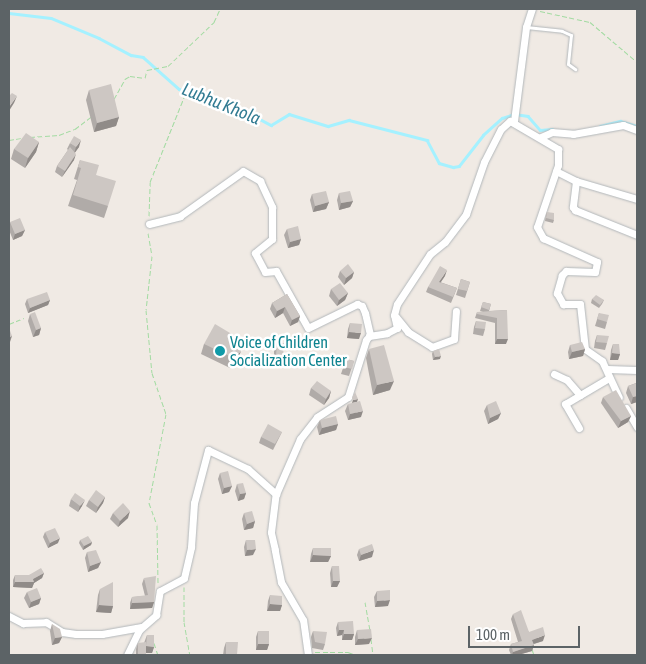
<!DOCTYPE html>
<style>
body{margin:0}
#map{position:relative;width:646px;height:664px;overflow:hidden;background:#f0eae4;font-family:"Asap Condensed",sans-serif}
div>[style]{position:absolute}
.stream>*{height:2.5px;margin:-1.25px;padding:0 1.25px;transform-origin:1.25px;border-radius:1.25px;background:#a5f1ff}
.path>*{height:1px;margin-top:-0.5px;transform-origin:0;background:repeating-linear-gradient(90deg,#a3dba2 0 5px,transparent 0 7.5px)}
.roads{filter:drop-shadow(0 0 1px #b2b7ba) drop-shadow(0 0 1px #b2b7ba)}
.service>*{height:3px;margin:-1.5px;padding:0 1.5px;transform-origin:1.5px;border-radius:1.5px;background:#fff}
.minor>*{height:7px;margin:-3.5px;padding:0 3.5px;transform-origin:3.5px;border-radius:3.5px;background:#fff}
.wall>*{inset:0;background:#b0aba8}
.shaded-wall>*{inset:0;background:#908b88}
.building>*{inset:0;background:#cdc7c3}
.dots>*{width:14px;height:14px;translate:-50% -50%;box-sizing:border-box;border:2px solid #fff;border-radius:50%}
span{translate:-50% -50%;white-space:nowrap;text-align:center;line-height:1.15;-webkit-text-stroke:5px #fff;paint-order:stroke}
.culture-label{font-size:16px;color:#0d838f}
.left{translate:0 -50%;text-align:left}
.water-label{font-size:18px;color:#327b92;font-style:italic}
.frame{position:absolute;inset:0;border:10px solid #5c6366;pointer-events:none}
.scale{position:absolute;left:468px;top:626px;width:112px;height:22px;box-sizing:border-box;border:2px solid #5c6366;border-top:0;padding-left:6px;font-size:15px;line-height:18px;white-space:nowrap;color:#5c6366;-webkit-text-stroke:4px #fff;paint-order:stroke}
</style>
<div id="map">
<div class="stream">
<i style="left:9px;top:13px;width:42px;rotate:6.8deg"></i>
<i style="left:51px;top:18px;width:52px;rotate:22.6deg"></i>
<i style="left:99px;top:38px;width:36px;rotate:28deg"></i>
<i style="left:131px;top:55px;width:12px;rotate:9deg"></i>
<i style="left:143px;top:57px;width:48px;rotate:41.6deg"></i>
<i style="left:179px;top:89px;width:59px;rotate:16.9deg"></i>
<i style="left:235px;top:106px;width:41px;rotate:27.8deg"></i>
<i style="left:271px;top:125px;width:21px;rotate:-31deg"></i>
<i style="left:289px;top:114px;width:41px;rotate:17.1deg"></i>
<i style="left:328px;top:126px;width:22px;rotate:-16deg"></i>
<i style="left:349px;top:120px;width:81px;rotate:14.4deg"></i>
<i style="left:427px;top:140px;width:26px;rotate:62deg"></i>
<i style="left:439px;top:163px;width:15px;rotate:16deg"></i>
<i style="left:453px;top:167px;width:6px;rotate:-9deg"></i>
<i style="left:459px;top:166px;width:39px;rotate:-52deg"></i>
<i style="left:483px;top:135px;width:25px;rotate:-42deg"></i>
<i style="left:502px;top:118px;width:13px;rotate:-18deg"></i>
<i style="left:514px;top:114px;width:14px;rotate:8deg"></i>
<i style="left:528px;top:116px;width:18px;rotate:49deg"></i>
<i style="left:540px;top:130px;width:12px;rotate:-5deg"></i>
<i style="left:600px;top:126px;width:21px;rotate:-14deg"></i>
<i style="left:620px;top:121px;width:18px;rotate:16deg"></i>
</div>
<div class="path">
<i style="left:540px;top:11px;width:51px;rotate:12.4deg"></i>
<i style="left:590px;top:22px;width:62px;rotate:40.4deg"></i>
<i style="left:114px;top:99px;width:23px;rotate:-61deg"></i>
<i style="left:125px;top:79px;width:6px;rotate:-31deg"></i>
<i style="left:130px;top:76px;width:15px;rotate:8deg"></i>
<i style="left:145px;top:78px;width:8px;rotate:-76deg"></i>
<i style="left:147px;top:70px;width:21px;rotate:-11deg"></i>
<i style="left:168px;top:66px;width:64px;rotate:-43.7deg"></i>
<i style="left:214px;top:22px;width:14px;rotate:-65deg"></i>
<i style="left:30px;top:137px;width:29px;rotate:-4deg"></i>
<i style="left:59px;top:135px;width:17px;rotate:-21deg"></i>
<i style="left:75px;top:129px;width:20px;rotate:-37deg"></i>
<i style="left:9px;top:140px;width:12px;rotate:-9deg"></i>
<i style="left:149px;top:216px;width:34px;rotate:-88deg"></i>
<i style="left:150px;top:182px;width:94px;rotate:-68.1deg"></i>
<i style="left:148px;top:233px;width:23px;rotate:80deg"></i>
<i style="left:152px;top:256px;width:54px;rotate:96.3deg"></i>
<i style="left:146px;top:310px;width:63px;rotate:84.6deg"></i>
<i style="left:152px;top:373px;width:43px;rotate:71.1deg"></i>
<i style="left:166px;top:414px;width:91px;rotate:100.8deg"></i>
<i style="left:149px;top:503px;width:23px;rotate:70deg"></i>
<i style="left:157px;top:525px;width:59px;rotate:89deg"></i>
<i style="left:9px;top:324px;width:16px;rotate:-22deg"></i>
<i style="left:184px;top:587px;width:35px;rotate:90deg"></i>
<i style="left:184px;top:622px;width:34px;rotate:80deg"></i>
<i style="left:365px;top:602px;width:28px;rotate:80deg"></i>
<i style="left:371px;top:639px;width:16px;rotate:83deg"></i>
<i style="left:154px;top:643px;width:13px;rotate:72deg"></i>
<i style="left:532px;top:649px;width:6px;rotate:72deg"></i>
<i style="left:315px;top:652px;width:33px"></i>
<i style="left:348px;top:652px;width:9px;rotate:21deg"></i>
</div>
<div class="roads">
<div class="service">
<i style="left:526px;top:27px;width:36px;rotate:6deg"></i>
<i style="left:562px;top:31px;width:10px;rotate:24deg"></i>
<i style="left:571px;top:35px;width:29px;rotate:96deg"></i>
<i style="left:568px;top:64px;width:9px;rotate:36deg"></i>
</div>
<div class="minor">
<i style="left:514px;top:121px;width:95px;rotate:-82.7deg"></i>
<i style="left:526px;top:27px;width:19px;rotate:-72deg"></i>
<i style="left:541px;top:137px;width:12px;rotate:-24deg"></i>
<i style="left:552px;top:132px;width:21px;rotate:5deg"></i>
<i style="left:573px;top:134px;width:51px;rotate:-10.2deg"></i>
<i style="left:623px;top:125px;width:15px;rotate:20deg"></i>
<i style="left:556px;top:171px;width:22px;rotate:27deg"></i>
<i style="left:576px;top:181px;width:64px;rotate:16.4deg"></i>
<i style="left:576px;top:181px;width:26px;rotate:97deg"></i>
<i style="left:573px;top:207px;width:4px;rotate:56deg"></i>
<i style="left:575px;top:210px;width:67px;rotate:22deg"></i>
<i style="left:149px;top:224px;width:32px;rotate:-14deg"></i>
<i style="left:180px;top:216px;width:77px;rotate:-35.5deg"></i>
<i style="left:243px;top:171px;width:20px;rotate:30deg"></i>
<i style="left:260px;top:181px;width:29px;rotate:65deg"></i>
<i style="left:272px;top:207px;width:32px;rotate:90deg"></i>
<i style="left:272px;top:239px;width:22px;rotate:141deg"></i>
<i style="left:255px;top:253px;width:21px;rotate:62deg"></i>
<i style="left:265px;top:272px;width:11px;rotate:-5deg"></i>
<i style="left:276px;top:271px;width:65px;rotate:60.7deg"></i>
<i style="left:308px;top:328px;width:55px;rotate:-26.1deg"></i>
<i style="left:357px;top:304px;width:5px;rotate:22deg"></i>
<i style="left:362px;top:306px;width:8px;rotate:67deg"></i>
<i style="left:365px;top:313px;width:23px;rotate:77deg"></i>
<i style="left:396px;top:317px;width:19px;rotate:51deg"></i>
<i style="left:408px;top:332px;width:28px;rotate:32deg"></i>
<i style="left:432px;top:347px;width:23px;rotate:-20deg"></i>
<i style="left:454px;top:339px;width:28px;rotate:-86deg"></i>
<i style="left:607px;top:369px;width:30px;rotate:2deg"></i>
<i style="left:554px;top:374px;width:14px;rotate:25deg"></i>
<i style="left:567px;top:380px;width:20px;rotate:49deg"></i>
<i style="left:626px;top:408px;width:22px;rotate:60deg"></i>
<i style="left:579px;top:428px;width:28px;rotate:-120deg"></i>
<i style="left:565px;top:404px;width:51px;rotate:-30.6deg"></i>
<i style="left:9px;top:616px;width:16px;rotate:27deg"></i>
<i style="left:23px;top:623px;width:23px;rotate:-2deg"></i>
<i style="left:46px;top:622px;width:19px;rotate:32deg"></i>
<i style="left:62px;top:632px;width:14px;rotate:8deg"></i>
<i style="left:76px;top:634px;width:26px"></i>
<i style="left:102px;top:634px;width:40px;rotate:-10deg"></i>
<i style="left:127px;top:655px;width:28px;rotate:-64deg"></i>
<i style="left:139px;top:630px;width:23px;rotate:-41deg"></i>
<i style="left:156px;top:615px;width:24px;rotate:-81deg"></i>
<i style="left:160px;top:591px;width:27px;rotate:-28deg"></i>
<i style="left:184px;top:578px;width:32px;rotate:-77deg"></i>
<i style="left:191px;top:547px;width:44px;rotate:-86.1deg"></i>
<i style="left:194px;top:503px;width:55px;rotate:-75.2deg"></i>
<i style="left:208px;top:450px;width:44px;rotate:25.4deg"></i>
<i style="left:248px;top:469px;width:38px;rotate:42deg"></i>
<i style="left:308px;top:655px;width:35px;rotate:-98deg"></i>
<i style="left:303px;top:620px;width:44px;rotate:-120.1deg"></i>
<i style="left:281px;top:582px;width:33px;rotate:-101deg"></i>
<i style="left:275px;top:550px;width:18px;rotate:-103deg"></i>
<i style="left:271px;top:532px;width:38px;rotate:-83deg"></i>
<i style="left:276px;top:494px;width:60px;rotate:-66.4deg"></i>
<i style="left:300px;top:439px;width:28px;rotate:-52deg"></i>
<i style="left:317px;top:417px;width:37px;rotate:-33deg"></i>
<i style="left:348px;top:397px;width:60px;rotate:-72.5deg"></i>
<i style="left:366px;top:340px;width:5px;rotate:-53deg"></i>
<i style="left:369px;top:336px;width:18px;rotate:-9deg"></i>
<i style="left:387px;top:333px;width:11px;rotate:-27deg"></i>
<i style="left:397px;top:328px;width:13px;rotate:-103deg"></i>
<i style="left:394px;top:315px;width:11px;rotate:-75deg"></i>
<i style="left:397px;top:304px;width:60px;rotate:-56.6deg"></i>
<i style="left:430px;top:254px;width:19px;rotate:-39deg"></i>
<i style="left:445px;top:242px;width:35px;rotate:-53deg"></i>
<i style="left:466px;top:214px;width:55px;rotate:-70.9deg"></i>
<i style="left:484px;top:162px;width:37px;rotate:-63deg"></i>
<i style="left:501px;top:129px;width:12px;rotate:-42deg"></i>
<i style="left:510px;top:121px;width:56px;rotate:30.3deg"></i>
<i style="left:558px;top:149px;width:16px;rotate:90deg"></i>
<i style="left:558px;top:165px;width:65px;rotate:108.7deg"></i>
<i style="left:537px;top:227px;width:13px;rotate:61deg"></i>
<i style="left:543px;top:238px;width:59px;rotate:24deg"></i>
<i style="left:597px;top:262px;width:10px;rotate:101deg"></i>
<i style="left:595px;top:272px;width:29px;rotate:-178deg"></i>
<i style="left:566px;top:271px;width:6px;rotate:135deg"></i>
<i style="left:562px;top:275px;width:19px;rotate:106deg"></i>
<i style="left:557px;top:293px;width:13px;rotate:61deg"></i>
<i style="left:563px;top:304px;width:17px"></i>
<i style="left:580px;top:304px;width:45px;rotate:83.7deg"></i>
<i style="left:585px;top:349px;width:21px;rotate:35deg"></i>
<i style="left:602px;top:361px;width:40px;rotate:65deg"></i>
</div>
</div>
<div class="wall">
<i style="clip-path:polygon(89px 90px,119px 117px,116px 126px,94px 132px,86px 100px)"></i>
<i style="clip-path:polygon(39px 142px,36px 152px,25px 168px,11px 159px,14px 149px)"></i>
<i style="clip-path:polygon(70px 143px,79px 147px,75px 152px,74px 160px,62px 177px,55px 172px,57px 166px,68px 150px,67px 149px)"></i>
<i style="clip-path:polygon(80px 160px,96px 175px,108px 206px,104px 218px,68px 206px,77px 180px,74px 179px)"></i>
<i style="clip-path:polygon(339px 193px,353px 201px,350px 207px,339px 210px,337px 200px)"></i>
<i style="clip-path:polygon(312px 194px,329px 202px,326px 209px,313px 212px,310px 200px)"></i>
<i style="clip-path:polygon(547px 212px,554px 220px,553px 223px,545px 221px,546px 215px)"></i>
<i style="clip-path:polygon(10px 222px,25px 230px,22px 236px,13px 240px,9px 230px,9px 225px)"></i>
<i style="clip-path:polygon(287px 229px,301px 239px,299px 245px,288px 248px,284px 235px)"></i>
<i style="clip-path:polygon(340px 271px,354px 272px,352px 278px,344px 285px,338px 277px)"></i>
<i style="clip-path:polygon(445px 276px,440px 282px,457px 288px,451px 303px,426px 292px,428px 287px)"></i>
<i style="clip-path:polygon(461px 279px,470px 282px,465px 298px,456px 295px)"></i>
<i style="clip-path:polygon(331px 289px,348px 293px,345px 300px,337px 306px,329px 296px)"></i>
<i style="clip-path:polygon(287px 294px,300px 316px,298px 322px,290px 326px,283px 313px,275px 318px,270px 309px,272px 303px)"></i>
<i style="clip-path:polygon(27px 299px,50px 300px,48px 305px,28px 313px,25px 304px)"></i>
<i style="clip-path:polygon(592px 299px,604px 300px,602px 304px,599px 308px,591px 303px)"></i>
<i style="clip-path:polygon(483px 302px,491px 304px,489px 311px,507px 310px,506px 344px,495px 344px,495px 323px,475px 318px,477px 312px,483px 312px,480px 311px)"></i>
<i style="clip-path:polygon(599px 313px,607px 322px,605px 329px,595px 326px)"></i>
<i style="clip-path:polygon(30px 314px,41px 328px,39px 335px,33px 337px,28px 321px)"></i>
<i style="clip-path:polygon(476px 321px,485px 329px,483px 336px,473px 334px,474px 327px)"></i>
<i style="clip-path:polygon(350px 323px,359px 339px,347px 338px,348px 329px)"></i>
<i style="clip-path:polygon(597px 335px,607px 343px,605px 350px,594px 348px,595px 341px)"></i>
<i style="clip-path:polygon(240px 339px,237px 361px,230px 368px,201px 354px,204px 344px)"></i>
<i style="clip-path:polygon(277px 342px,281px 363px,274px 363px,274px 348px)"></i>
<i style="clip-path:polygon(613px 344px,620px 354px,618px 360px,610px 360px,611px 350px)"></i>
<i style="clip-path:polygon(570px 345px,585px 349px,583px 356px,569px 359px,568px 352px)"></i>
<i style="clip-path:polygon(369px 349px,390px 390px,373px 395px,366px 358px)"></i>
<i style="clip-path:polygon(433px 351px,440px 359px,433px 360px,432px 354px)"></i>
<i style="clip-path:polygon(346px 359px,354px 361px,349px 376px,341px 374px)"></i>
<i style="clip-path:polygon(637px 371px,637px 402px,631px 404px,626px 393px,628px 386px,636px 383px,636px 375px)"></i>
<i style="clip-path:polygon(311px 388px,331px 391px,329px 398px,324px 405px,309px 395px)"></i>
<i style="clip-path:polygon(603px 397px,631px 416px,628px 422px,618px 428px,601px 403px)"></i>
<i style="clip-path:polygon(348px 404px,361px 417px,348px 420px,345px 411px)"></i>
<i style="clip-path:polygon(487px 405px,501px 413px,498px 419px,488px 424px,484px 411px)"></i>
<i style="clip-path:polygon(320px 420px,338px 424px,336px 430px,319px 435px,317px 427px)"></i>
<i style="clip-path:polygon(282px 432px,273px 450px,259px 443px,261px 437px)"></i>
<i style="clip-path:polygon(220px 473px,232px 486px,229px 492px,222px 494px,218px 479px)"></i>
<i style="clip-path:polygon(237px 484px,246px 493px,244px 499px,238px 501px,235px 491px)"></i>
<i style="clip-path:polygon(105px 497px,103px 503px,96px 513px,86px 506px,89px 500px)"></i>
<i style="clip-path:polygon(71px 499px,82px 506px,78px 512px,69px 506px)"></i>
<i style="clip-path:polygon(113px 513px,128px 518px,118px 527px,110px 519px)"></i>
<i style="clip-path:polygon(244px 513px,255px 521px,253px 528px,244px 530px,242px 519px)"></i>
<i style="clip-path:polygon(45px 532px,58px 543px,48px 548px,43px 537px)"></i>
<i style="clip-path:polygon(80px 540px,92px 542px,91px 545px,83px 550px,79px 543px)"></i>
<i style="clip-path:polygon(246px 540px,253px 555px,245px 556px,244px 547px)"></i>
<i style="clip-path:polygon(313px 548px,331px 556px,328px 562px,310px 562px,311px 554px)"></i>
<i style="clip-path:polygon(359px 549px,372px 557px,359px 561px,357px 555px)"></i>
<i style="clip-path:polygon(87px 552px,101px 562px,98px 568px,88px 572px,85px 558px)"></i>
<i style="clip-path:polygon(332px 566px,340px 581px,337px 587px,331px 587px,330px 573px)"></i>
<i style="clip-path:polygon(44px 573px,42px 578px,34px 583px,32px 588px,13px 587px,13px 580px,15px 575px,29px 575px)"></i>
<i style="clip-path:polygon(144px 578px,154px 602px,152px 608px,130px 609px,130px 603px,132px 597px,145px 596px,142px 584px)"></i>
<i style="clip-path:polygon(100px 589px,113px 606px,111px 613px,96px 612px,98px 595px)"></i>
<i style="clip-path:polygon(377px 591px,388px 606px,375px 607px,374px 597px)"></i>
<i style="clip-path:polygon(27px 592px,41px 598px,39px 604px,29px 608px,24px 598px)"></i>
<i style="clip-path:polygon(270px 595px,282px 605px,280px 611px,267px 611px,268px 601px)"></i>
<i style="clip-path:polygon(513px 614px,529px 632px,543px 641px,534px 644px,532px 651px,518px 655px,511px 655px,509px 650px,511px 644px,518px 642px,511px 619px)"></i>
<i style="clip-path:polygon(338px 622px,354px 634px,352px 640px,342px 640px,342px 635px,337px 636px,336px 628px)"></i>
<i style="clip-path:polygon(52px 624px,62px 637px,59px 643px,52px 645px,50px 631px)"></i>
<i style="clip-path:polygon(357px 630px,369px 644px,355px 645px,355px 637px)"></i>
<i style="clip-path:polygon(258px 631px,269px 644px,267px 650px,256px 650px,256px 637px)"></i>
<i style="clip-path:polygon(313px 631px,325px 644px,323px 650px,312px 648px,311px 637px)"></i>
<i style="clip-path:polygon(147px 635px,154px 647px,152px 653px,146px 653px,146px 655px,136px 655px,136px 649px,138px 643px,144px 643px)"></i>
<i style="clip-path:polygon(226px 642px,237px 655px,223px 655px,224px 648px)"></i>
</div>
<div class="shaded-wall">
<i style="clip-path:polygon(17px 96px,14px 103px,9px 111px,9px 107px)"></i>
<i style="clip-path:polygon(119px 117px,116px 126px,94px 132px,97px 123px)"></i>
<i style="clip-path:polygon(81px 140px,79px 147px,74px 154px,76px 147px)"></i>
<i style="clip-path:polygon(39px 142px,36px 152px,25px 168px,28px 158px)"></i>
<i style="clip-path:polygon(76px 154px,74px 160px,62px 177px,65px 171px)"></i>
<i style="clip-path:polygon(353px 201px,350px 207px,339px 210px,341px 203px)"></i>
<i style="clip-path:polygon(329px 202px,326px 209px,313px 212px,315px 206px)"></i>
<i style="clip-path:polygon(25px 230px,22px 236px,13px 240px,15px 234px)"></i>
<i style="clip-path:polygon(301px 239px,299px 245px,288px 248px,290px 242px)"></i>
<i style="clip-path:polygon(447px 270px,445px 276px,437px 288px,439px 282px)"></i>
<i style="clip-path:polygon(354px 272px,352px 278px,344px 285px,346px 278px)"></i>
<i style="clip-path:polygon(348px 293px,345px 300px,337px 306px,339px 300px)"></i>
<i style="clip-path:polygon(50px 300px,48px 305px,28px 313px,30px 308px)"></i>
<i style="clip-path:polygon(285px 307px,283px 313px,275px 318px,277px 311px)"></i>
<i style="clip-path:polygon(300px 316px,298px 322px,290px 326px,292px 320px)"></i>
<i style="clip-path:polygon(41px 328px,39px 335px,33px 337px,36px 330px)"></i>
<i style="clip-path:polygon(349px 332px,361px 333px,359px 339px,347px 338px)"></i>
<i style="clip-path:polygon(12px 336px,10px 342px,9px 343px,9px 337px)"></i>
<i style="clip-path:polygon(497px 339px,508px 339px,506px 344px,495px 344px)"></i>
<i style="clip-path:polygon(585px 349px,583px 356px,569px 359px,572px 352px)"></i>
<i style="clip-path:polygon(241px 351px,237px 361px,230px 368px,234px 358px)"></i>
<i style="clip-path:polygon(612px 353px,620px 354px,618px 360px,610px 360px)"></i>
<i style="clip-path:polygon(276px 356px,283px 357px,281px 363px,274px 363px)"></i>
<i style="clip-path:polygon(441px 356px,440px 359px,433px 360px,435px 357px)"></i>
<i style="clip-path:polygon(394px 381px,390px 390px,373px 395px,377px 385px)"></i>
<i style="clip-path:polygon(331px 391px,329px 398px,324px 405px,326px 399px)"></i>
<i style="clip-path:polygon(637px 396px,637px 402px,631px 404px,633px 397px)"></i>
<i style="clip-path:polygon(358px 399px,357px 402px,352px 403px,353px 400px)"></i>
<i style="clip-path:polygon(363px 411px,361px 417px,348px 420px,350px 414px)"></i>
<i style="clip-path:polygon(501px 413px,498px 419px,488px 424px,490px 418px)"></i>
<i style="clip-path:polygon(631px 416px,628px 422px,618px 428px,621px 421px)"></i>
<i style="clip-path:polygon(338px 424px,336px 430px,319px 435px,322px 428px)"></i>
<i style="clip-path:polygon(232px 486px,229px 492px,222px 494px,224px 488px)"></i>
<i style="clip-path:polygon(246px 493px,244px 499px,238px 501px,240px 494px)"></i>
<i style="clip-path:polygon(105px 497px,103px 503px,96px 513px,98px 507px)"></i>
<i style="clip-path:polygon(85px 500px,82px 506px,78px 512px,80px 506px)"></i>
<i style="clip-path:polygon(130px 511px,128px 518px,118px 527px,120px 521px)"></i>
<i style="clip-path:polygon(255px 521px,253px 528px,244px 530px,247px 524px)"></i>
<i style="clip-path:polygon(60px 538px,58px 543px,48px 548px,50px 543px)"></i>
<i style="clip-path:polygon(92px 542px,91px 545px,83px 550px,84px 546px)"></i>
<i style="clip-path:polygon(256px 549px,253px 555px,245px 556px,247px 550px)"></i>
<i style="clip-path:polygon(374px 550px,372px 557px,359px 561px,361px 555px)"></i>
<i style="clip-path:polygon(313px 555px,331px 556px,328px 562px,310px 562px)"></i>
<i style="clip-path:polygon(101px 562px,98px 568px,88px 572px,90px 566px)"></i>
<i style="clip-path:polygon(44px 573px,42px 578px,34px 583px,32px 588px,13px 587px,15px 582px,33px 579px)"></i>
<i style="clip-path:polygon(333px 581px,340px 581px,337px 587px,331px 587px)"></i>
<i style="clip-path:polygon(41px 598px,39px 604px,29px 608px,31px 602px)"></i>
<i style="clip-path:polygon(390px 600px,388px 606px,375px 607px,377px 601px)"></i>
<i style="clip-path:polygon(154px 602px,152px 608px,130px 609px,132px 603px)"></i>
<i style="clip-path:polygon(270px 604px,282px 605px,280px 611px,267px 611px)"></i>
<i style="clip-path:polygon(99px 605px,113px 606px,111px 613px,96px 612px)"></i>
<i style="clip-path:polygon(339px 630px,344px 630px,342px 635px,337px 636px)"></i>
<i style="clip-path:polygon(344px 634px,354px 634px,352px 640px,342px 640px)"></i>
<i style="clip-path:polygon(545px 635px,543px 641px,530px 645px,532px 640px)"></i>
<i style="clip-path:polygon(62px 637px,59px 643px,52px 645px,55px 638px)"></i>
<i style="clip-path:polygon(372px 638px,369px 644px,355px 645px,358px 639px)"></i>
<i style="clip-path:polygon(258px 644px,269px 644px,267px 650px,256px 650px)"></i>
<i style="clip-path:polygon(534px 645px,532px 651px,518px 655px,512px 655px,513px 652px)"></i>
<i style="clip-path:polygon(146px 646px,154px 647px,152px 653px,144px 653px)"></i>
</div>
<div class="building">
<i style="clip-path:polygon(111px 84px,119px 117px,97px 123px,89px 90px)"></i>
<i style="clip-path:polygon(12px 93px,17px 96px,9px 107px,9px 96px)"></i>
<i style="clip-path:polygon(26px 133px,39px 142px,28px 158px,14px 149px)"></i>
<i style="clip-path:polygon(74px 136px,81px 140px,76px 147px,70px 143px)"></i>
<i style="clip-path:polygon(70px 147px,76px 154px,65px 171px,57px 166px)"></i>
<i style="clip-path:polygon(80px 160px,99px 165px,96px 175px,116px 181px,108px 206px,73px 195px,81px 168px,78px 167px)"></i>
<i style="clip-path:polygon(326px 191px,329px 202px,315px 206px,312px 194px)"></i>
<i style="clip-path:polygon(350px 191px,353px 201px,341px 203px,339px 193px)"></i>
<i style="clip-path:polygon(547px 212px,554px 213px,554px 220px,546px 218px)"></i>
<i style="clip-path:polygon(20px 218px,25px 230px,15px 234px,10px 222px)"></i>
<i style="clip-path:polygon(298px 226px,301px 239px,290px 242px,287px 229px)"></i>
<i style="clip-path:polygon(348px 264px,354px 272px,346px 278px,340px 271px)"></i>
<i style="clip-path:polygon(440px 266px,447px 270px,439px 282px,457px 288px,453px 297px,428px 287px)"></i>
<i style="clip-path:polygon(461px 279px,470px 282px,467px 291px,458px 289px)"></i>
<i style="clip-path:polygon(340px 283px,348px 293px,339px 300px,331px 289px)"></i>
<i style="clip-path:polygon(47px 292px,50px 300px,30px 308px,27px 299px)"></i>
<i style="clip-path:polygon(287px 294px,300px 316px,292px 320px,285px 307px,277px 311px,272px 303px)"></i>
<i style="clip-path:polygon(596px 295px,604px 300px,600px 305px,592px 299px)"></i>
<i style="clip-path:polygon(483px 302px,491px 304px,489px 310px,481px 307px)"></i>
<i style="clip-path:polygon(507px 310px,508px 339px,497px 339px,497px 318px,477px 314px,477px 312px)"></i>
<i style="clip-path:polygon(35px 312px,41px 328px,36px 330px,30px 314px)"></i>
<i style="clip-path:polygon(599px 313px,609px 315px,607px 322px,597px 319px)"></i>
<i style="clip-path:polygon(476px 321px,486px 322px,485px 329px,475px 328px)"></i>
<i style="clip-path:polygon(350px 323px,362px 324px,361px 333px,349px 332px)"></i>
<i style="clip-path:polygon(215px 324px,240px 339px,241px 351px,234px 358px,204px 344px)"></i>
<i style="clip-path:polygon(9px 328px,12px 336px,9px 337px)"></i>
<i style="clip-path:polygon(597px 335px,609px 336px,607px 343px,596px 342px)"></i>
<i style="clip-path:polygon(277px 342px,284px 343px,283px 357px,276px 356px)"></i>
<i style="clip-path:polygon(582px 342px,585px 349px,572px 352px,570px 345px)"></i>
<i style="clip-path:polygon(613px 344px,619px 344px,620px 354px,612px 353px)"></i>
<i style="clip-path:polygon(384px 345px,394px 381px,377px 385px,369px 349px)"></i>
<i style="clip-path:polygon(439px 349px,441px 356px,435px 357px,433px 351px)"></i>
<i style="clip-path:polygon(346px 359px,354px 361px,352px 369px,344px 367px)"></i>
<i style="clip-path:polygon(317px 381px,331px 391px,326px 399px,311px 388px)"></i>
<i style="clip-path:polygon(637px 383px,637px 396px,633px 397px,628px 386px)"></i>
<i style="clip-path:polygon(616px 390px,631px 416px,621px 421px,603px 397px)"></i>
<i style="clip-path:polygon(355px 392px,358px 399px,353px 400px,352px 398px)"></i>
<i style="clip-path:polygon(360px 401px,363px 411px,350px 414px,348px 404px)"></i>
<i style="clip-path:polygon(496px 401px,501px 413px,490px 418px,487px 405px)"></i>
<i style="clip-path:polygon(336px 416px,338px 424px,322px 428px,320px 420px)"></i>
<i style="clip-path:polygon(268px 424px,282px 432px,275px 444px,261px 437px)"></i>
<i style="clip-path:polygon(228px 471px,232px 486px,224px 488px,220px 473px)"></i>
<i style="clip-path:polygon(243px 483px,246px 493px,240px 494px,237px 484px)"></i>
<i style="clip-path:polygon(96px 490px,105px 497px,98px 507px,89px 500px)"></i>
<i style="clip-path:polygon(75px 493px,85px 500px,80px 506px,71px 499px)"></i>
<i style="clip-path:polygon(123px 503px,130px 511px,120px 521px,113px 513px)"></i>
<i style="clip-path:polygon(252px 511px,255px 521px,247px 524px,244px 513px)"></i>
<i style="clip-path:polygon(55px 528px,60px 538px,50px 543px,45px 532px)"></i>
<i style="clip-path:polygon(88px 536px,92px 542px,84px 546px,80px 540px)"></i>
<i style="clip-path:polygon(246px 540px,255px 540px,256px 549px,247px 550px)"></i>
<i style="clip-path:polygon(372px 544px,374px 550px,361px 555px,359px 549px)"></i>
<i style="clip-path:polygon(313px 548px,331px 548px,331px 556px,313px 555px)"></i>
<i style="clip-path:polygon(96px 550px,101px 562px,90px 566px,87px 552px)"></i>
<i style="clip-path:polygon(332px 566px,339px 566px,340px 581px,333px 581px)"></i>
<i style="clip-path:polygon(41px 568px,44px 573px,33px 579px,34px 582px,15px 582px,15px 575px,29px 575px)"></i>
<i style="clip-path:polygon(156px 576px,154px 602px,132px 603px,132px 597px,148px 595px,144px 578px)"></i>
<i style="clip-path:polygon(113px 582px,113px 606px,99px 605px,100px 589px)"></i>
<i style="clip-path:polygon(37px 588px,41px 598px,31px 602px,27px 592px)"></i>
<i style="clip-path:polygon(390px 590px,390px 600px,377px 601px,377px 591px)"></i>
<i style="clip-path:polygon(270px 595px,282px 596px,282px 605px,270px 604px)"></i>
<i style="clip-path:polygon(521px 610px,529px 632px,543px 627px,545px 635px,532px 640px,534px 645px,513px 652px,511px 644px,522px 641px,513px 614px)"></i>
<i style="clip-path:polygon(353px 621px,354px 634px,344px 634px,344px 630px,339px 630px,338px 622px)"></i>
<i style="clip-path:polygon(52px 624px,60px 629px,62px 637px,55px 638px)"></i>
<i style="clip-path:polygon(371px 629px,372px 638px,358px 639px,357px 630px)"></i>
<i style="clip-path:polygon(258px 631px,269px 631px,269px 644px,258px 644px)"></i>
<i style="clip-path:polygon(313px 631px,327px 632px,325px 644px,315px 642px)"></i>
<i style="clip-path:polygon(147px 635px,154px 635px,154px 647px,146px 646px)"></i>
<i style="clip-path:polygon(146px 642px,146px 655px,138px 655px,138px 643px)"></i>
<i style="clip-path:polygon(226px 642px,238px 642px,237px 655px,226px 655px)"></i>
</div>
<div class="dots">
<i style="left:220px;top:351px;background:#0f9aa8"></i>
</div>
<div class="culture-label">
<span class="left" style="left:230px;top:351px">Voice of Children<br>Socialization Center</span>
</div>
<div class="water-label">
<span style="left:221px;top:104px;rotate:22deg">Lubhu Khola</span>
</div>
<div class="frame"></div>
<div class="scale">100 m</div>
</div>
